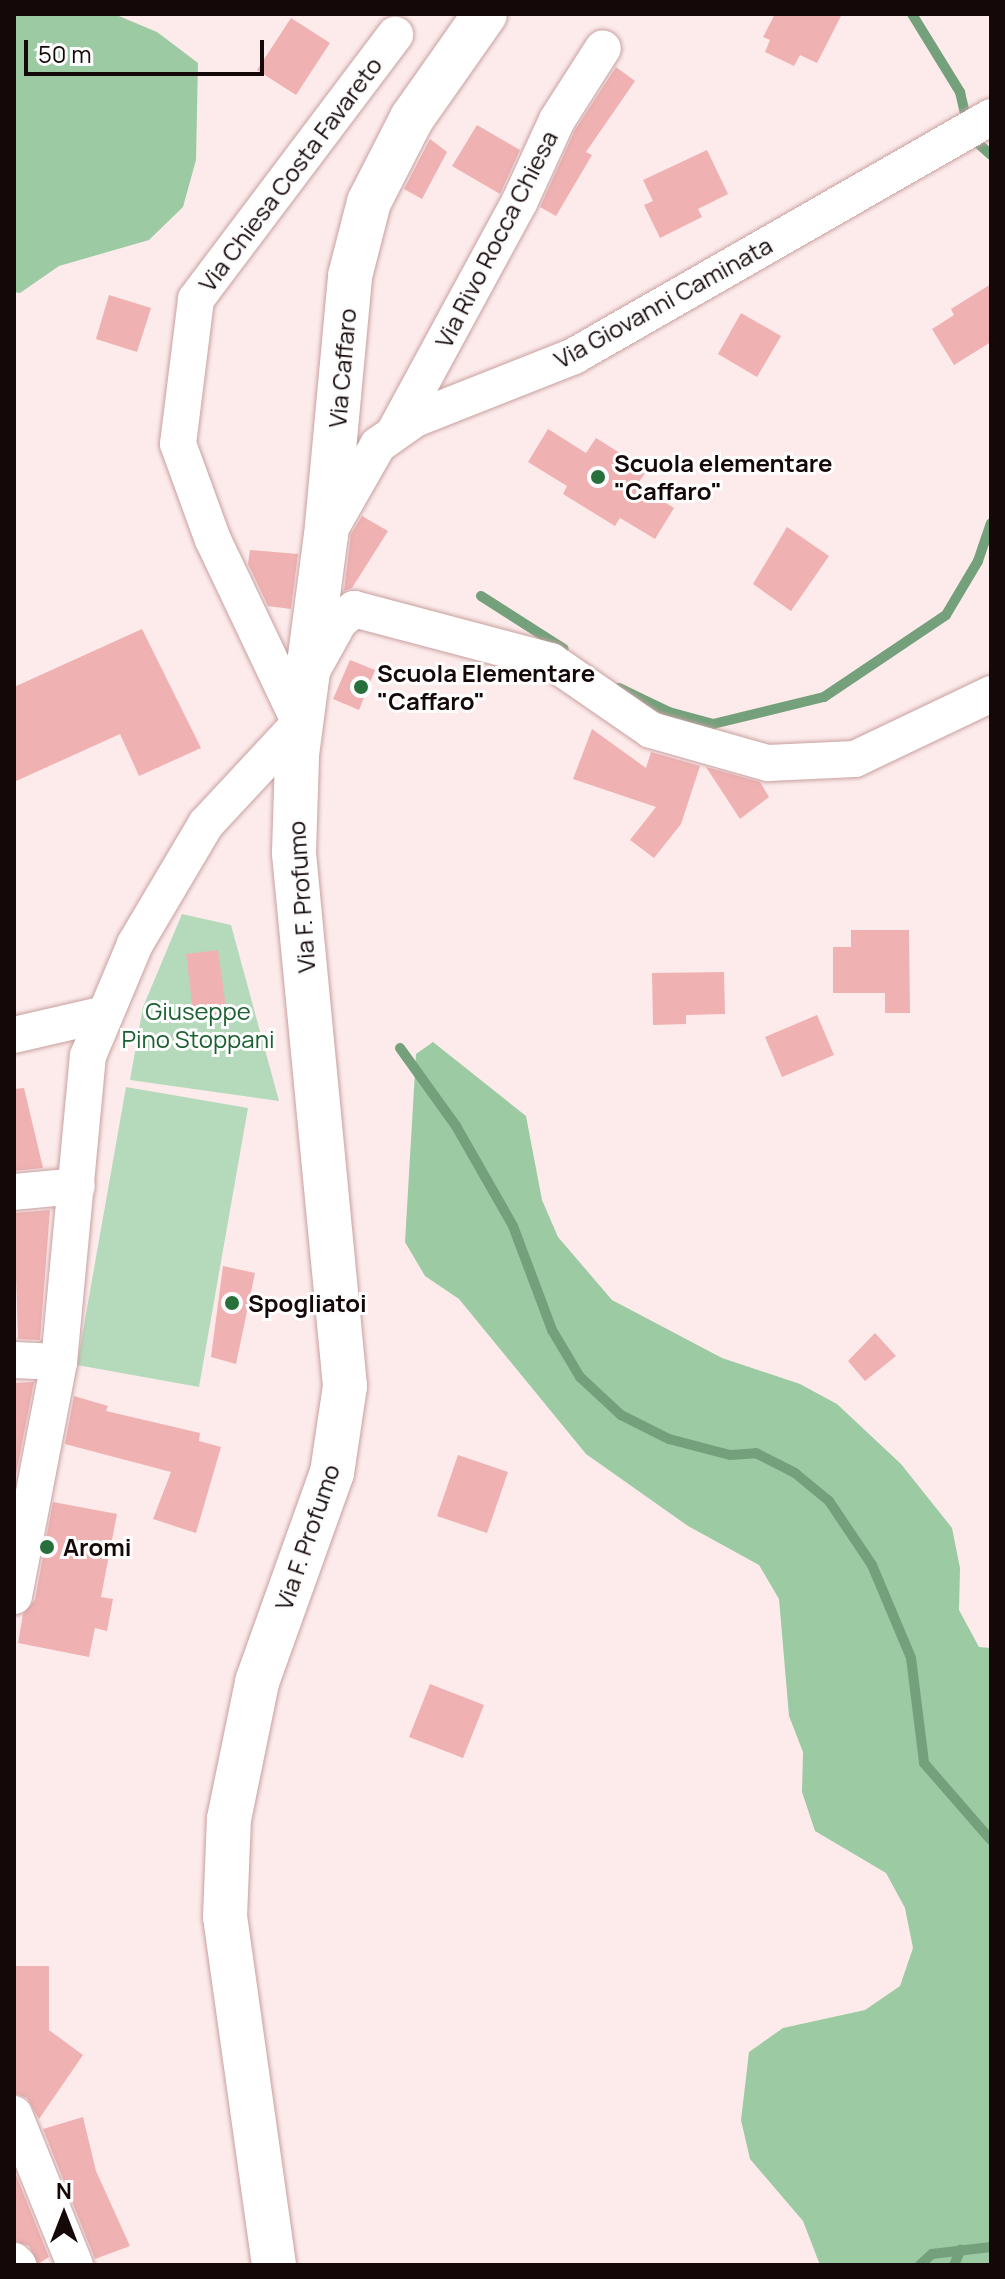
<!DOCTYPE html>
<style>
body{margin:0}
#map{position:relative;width:1005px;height:2279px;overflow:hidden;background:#fdebeb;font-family:Manrope,sans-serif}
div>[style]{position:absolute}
.green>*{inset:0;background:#b5dabb}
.forest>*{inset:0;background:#9ccaa3}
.stream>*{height:10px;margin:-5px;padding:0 5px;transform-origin:5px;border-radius:5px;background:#74a17c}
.building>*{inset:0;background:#efb1b2}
.roads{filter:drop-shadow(0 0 2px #c8a0a0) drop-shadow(0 0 2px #c8a0a0)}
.street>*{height:36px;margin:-18px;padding:0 18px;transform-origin:18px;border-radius:18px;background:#fff}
.secondary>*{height:44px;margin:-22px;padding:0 22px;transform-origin:22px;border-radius:22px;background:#fff}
.dots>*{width:22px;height:22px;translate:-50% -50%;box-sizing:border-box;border:4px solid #fdfdfd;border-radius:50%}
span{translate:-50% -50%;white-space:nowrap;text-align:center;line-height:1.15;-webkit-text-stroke:6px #fdfdfd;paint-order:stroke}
.street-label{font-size:24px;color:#150809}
.poi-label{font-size:24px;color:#150809;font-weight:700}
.left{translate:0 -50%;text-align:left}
.park-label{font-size:24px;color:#1c6031}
.frame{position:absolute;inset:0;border:16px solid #150809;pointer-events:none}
.north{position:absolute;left:24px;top:2175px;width:80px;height:80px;-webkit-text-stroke:6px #fdfdfd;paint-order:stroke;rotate:0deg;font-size:22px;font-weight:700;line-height:32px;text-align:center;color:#150809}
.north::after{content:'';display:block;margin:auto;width:28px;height:36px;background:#150809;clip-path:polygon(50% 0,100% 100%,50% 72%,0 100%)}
.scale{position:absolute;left:24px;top:40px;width:240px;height:36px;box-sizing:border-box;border:4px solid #150809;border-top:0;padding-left:10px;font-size:24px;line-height:28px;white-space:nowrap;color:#150809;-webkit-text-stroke:6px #fdfdfd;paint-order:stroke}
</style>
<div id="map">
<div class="green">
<i style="clip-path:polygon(182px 914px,231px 925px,279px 1101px,130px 1080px,143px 1007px)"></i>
<i style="clip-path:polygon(126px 1087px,248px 1108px,199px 1387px,77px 1365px)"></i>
</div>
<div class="forest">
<i style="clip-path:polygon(14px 14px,114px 14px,157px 32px,198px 63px,196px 160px,183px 207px,149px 240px,59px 266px,20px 293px,14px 292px)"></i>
<i style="clip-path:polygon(433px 1042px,526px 1116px,542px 1200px,558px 1237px,612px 1300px,722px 1358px,800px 1384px,837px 1404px,901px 1464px,952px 1528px,960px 1568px,959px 1610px,979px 1647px,991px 1648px,991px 2265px,820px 2265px,803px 2221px,750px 2159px,741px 2120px,749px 2052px,783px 2028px,865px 2010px,900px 1986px,913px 1948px,905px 1908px,886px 1873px,815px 1831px,802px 1792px,803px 1752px,789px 1716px,779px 1599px,759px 1565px,688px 1526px,586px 1454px,459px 1299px,425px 1276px,405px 1242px,416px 1054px)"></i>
</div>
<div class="stream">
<i style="left:912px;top:14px;width:92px;rotate:58.4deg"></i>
<i style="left:960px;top:92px;width:31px;rotate:77deg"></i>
<i style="left:971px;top:137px;width:27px;rotate:42deg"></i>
<i style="left:481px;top:596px;width:98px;rotate:32.6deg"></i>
<i style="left:619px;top:688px;width:55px;rotate:25.6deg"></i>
<i style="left:669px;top:712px;width:46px;rotate:15.3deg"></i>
<i style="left:713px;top:724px;width:114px;rotate:-13.7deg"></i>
<i style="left:824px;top:697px;width:147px;rotate:-33.9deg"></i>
<i style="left:946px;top:615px;width:63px;rotate:-59.3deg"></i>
<i style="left:978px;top:561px;width:40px;rotate:-71.1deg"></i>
<i style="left:400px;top:1048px;width:96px;rotate:54.3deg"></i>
<i style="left:456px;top:1126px;width:115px;rotate:60.3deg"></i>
<i style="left:513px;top:1226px;width:111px;rotate:69.4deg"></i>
<i style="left:552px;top:1330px;width:55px;rotate:59.2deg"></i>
<i style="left:580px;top:1377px;width:56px;rotate:42.8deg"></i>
<i style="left:621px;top:1415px;width:54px;rotate:26.6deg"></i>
<i style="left:669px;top:1439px;width:63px;rotate:14.7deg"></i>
<i style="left:730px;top:1455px;width:26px;rotate:-4deg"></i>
<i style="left:756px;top:1453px;width:44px;rotate:27.1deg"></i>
<i style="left:795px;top:1473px;width:44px;rotate:39.5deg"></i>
<i style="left:829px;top:1501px;width:77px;rotate:56.1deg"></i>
<i style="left:872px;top:1565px;width:101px;rotate:67.2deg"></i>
<i style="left:911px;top:1658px;width:106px;rotate:82.9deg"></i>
<i style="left:924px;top:1763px;width:102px;rotate:49deg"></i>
<i style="left:920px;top:2265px;width:16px;rotate:-43deg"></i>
<i style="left:932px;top:2254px;width:59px;rotate:-6.8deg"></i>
<i style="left:954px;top:2265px;width:17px;rotate:-66deg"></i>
</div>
<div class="building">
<i style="clip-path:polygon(775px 14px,842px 14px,817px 63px,800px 55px,794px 66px,765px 52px,770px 40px,763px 37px)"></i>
<i style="clip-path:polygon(291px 18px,330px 43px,296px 95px,257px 70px)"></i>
<i style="clip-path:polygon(616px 67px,635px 81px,586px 152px,592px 155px,556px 216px,540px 207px,575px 130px)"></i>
<i style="clip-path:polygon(477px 125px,520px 150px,500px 194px,452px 166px)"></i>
<i style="clip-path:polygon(430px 139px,447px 152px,422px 199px,404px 189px)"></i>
<i style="clip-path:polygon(707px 150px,728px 194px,698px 209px,702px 217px,660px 238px,644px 205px,653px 201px,643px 180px)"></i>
<i style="clip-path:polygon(991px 284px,991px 342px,954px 365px,932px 329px,954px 315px,951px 309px)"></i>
<i style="clip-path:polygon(109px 295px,151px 308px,137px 352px,96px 339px)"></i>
<i style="clip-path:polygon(741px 313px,781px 336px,757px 377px,718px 354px)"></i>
<i style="clip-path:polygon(548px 429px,586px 453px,596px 438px,647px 470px,637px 485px,674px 508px,655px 539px,620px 518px,615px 526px,563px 494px,567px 486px,528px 462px)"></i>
<i style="clip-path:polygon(362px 516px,388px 531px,352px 588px,344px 591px,351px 534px)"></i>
<i style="clip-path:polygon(787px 527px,829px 556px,791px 611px,753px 584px)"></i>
<i style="clip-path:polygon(250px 550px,298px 554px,291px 609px,268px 606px,248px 564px)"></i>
<i style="clip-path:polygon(142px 629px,201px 748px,139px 776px,120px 734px,14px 782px,14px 687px)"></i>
<i style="clip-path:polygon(350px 660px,375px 670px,359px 710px,333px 699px)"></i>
<i style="clip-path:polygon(592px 729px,646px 768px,651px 752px,700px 766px,681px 824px,654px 858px,630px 840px,656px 807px,573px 779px)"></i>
<i style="clip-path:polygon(706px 767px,760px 782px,769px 797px,740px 819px)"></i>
<i style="clip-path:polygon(851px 930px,909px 930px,910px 1013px,885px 1013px,885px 993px,833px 993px,833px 947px,851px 947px)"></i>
<i style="clip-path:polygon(218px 950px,227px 1014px,194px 1019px,186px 954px)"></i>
<i style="clip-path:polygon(724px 972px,725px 1014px,686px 1015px,686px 1024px,653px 1025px,652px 973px)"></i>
<i style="clip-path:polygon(817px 1015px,834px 1055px,782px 1077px,765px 1037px)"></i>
<i style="clip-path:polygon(24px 1088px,43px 1168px,14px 1171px,14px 1089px)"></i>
<i style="clip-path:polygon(50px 1210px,40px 1340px,18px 1339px,14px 1213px)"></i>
<i style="clip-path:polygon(223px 1266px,255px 1273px,236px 1364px,211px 1357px)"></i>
<i style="clip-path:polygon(875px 1333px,896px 1356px,865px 1381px,848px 1361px)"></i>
<i style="clip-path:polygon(34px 1382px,14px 1485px,14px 1383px)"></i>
<i style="clip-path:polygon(74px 1396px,108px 1406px,106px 1411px,200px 1433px,199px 1441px,221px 1447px,196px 1533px,153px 1519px,171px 1472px,65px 1444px)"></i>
<i style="clip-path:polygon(458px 1455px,508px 1472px,487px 1533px,437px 1516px)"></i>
<i style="clip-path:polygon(53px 1502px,117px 1514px,101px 1597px,113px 1599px,107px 1631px,95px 1628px,89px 1657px,18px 1643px,23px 1614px,35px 1600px)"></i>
<i style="clip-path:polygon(430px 1684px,484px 1705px,463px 1758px,409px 1737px)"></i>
<i style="clip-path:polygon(14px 1966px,49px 1966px,49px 2030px,83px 2055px,39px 2119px,27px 2098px,14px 2093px)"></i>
<i style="clip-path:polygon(83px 2117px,96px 2171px,130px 2246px,95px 2259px,43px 2129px)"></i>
<i style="clip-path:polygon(14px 2170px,49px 2257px,38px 2264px,29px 2246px,14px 2241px)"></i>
</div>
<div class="roads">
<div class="street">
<i style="left:394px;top:433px;width:262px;rotate:-61.5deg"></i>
<i style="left:519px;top:203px;width:91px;rotate:-65.4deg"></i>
<i style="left:557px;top:120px;width:85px;rotate:-57.4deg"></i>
<i style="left:329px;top:531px;width:99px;rotate:-60.3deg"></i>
<i style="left:378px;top:445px;width:45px;rotate:-35.1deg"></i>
<i style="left:415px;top:419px;width:171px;rotate:-21.6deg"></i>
<i style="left:574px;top:356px;width:481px;rotate:-29.8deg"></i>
<i style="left:313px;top:669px;width:54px;rotate:-61deg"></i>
<i style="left:339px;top:622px;width:20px;rotate:-41deg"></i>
<i style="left:354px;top:609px;width:204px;rotate:14.8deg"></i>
<i style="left:551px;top:661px;width:121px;rotate:34.6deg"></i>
<i style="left:651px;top:730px;width:122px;rotate:15.8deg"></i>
<i style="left:768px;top:763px;width:87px;rotate:-2.6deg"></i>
<i style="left:855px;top:759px;width:151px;rotate:-25.5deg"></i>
<i style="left:14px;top:1035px;width:93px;rotate:-13deg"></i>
<i style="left:14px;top:1192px;width:63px;rotate:-5.4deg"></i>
<i style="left:14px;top:1360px;width:45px;rotate:2.5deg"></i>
<i style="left:14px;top:1596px;width:238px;rotate:-79.1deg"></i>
<i style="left:59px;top:1362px;width:307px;rotate:-84.6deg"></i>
<i style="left:88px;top:1056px;width:121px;rotate:-67.2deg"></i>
<i style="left:135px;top:944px;width:139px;rotate:-59.4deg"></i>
<i style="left:206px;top:824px;width:138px;rotate:-47.1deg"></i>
<i style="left:300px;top:723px;width:203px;rotate:-115.4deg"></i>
<i style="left:213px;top:540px;width:102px;rotate:-110deg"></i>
<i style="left:178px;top:444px;width:146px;rotate:-82.9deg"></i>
<i style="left:196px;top:299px;width:331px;rotate:-53deg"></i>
<i style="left:14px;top:2114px;width:163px;rotate:68deg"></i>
<i style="left:14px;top:2261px;width:6px;rotate:45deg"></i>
</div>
<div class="secondary">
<i style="left:274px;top:2265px;width:351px;rotate:-98deg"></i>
<i style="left:225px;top:1917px;width:98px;rotate:-87.7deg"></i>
<i style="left:229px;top:1819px;width:140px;rotate:-78.4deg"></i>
<i style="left:257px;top:1682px;width:222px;rotate:-70.3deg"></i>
<i style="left:332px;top:1473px;width:88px;rotate:-81.5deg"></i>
<i style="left:345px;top:1386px;width:535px;rotate:-95.47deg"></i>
<i style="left:294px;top:853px;width:98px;rotate:-88.2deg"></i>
<i style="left:297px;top:755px;width:221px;rotate:-82.5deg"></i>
<i style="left:326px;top:536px;width:261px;rotate:-84.7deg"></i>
<i style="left:350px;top:276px;width:76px;rotate:-75.6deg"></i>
<i style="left:369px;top:202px;width:94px;rotate:-62.9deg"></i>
<i style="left:412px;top:118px;width:127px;rotate:-54.9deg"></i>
</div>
</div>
<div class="dots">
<i style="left:598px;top:477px;background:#276f3b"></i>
<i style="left:361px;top:687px;background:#276f3b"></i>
<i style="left:232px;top:1303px;background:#276f3b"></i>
<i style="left:47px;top:1547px;background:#276f3b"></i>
</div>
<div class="street-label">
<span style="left:290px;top:174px;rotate:-53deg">Via Chiesa Costa Favareto</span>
<span style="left:496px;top:239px;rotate:-63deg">Via Rivo Rocca Chiesa</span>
<span style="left:663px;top:302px;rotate:-29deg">Via Giovanni Caminata</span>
<span style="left:342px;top:368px;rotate:-85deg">Via Caffaro</span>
<span style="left:301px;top:897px;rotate:-94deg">Via F. Profumo</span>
<span style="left:307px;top:1537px;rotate:-71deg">Via F. Profumo</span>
</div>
<div class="poi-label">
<span class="left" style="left:614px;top:477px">Scuola elementare<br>"Caffaro"</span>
<span class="left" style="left:377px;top:687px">Scuola Elementare<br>"Caffaro"</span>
<span class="left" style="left:248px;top:1303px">Spogliatoi</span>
<span class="left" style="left:63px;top:1547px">Aromi</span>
</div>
<div class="park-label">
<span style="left:198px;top:1025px">Giuseppe<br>Pino Stoppani</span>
</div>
<div class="frame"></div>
<div class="north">N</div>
<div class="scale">50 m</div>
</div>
